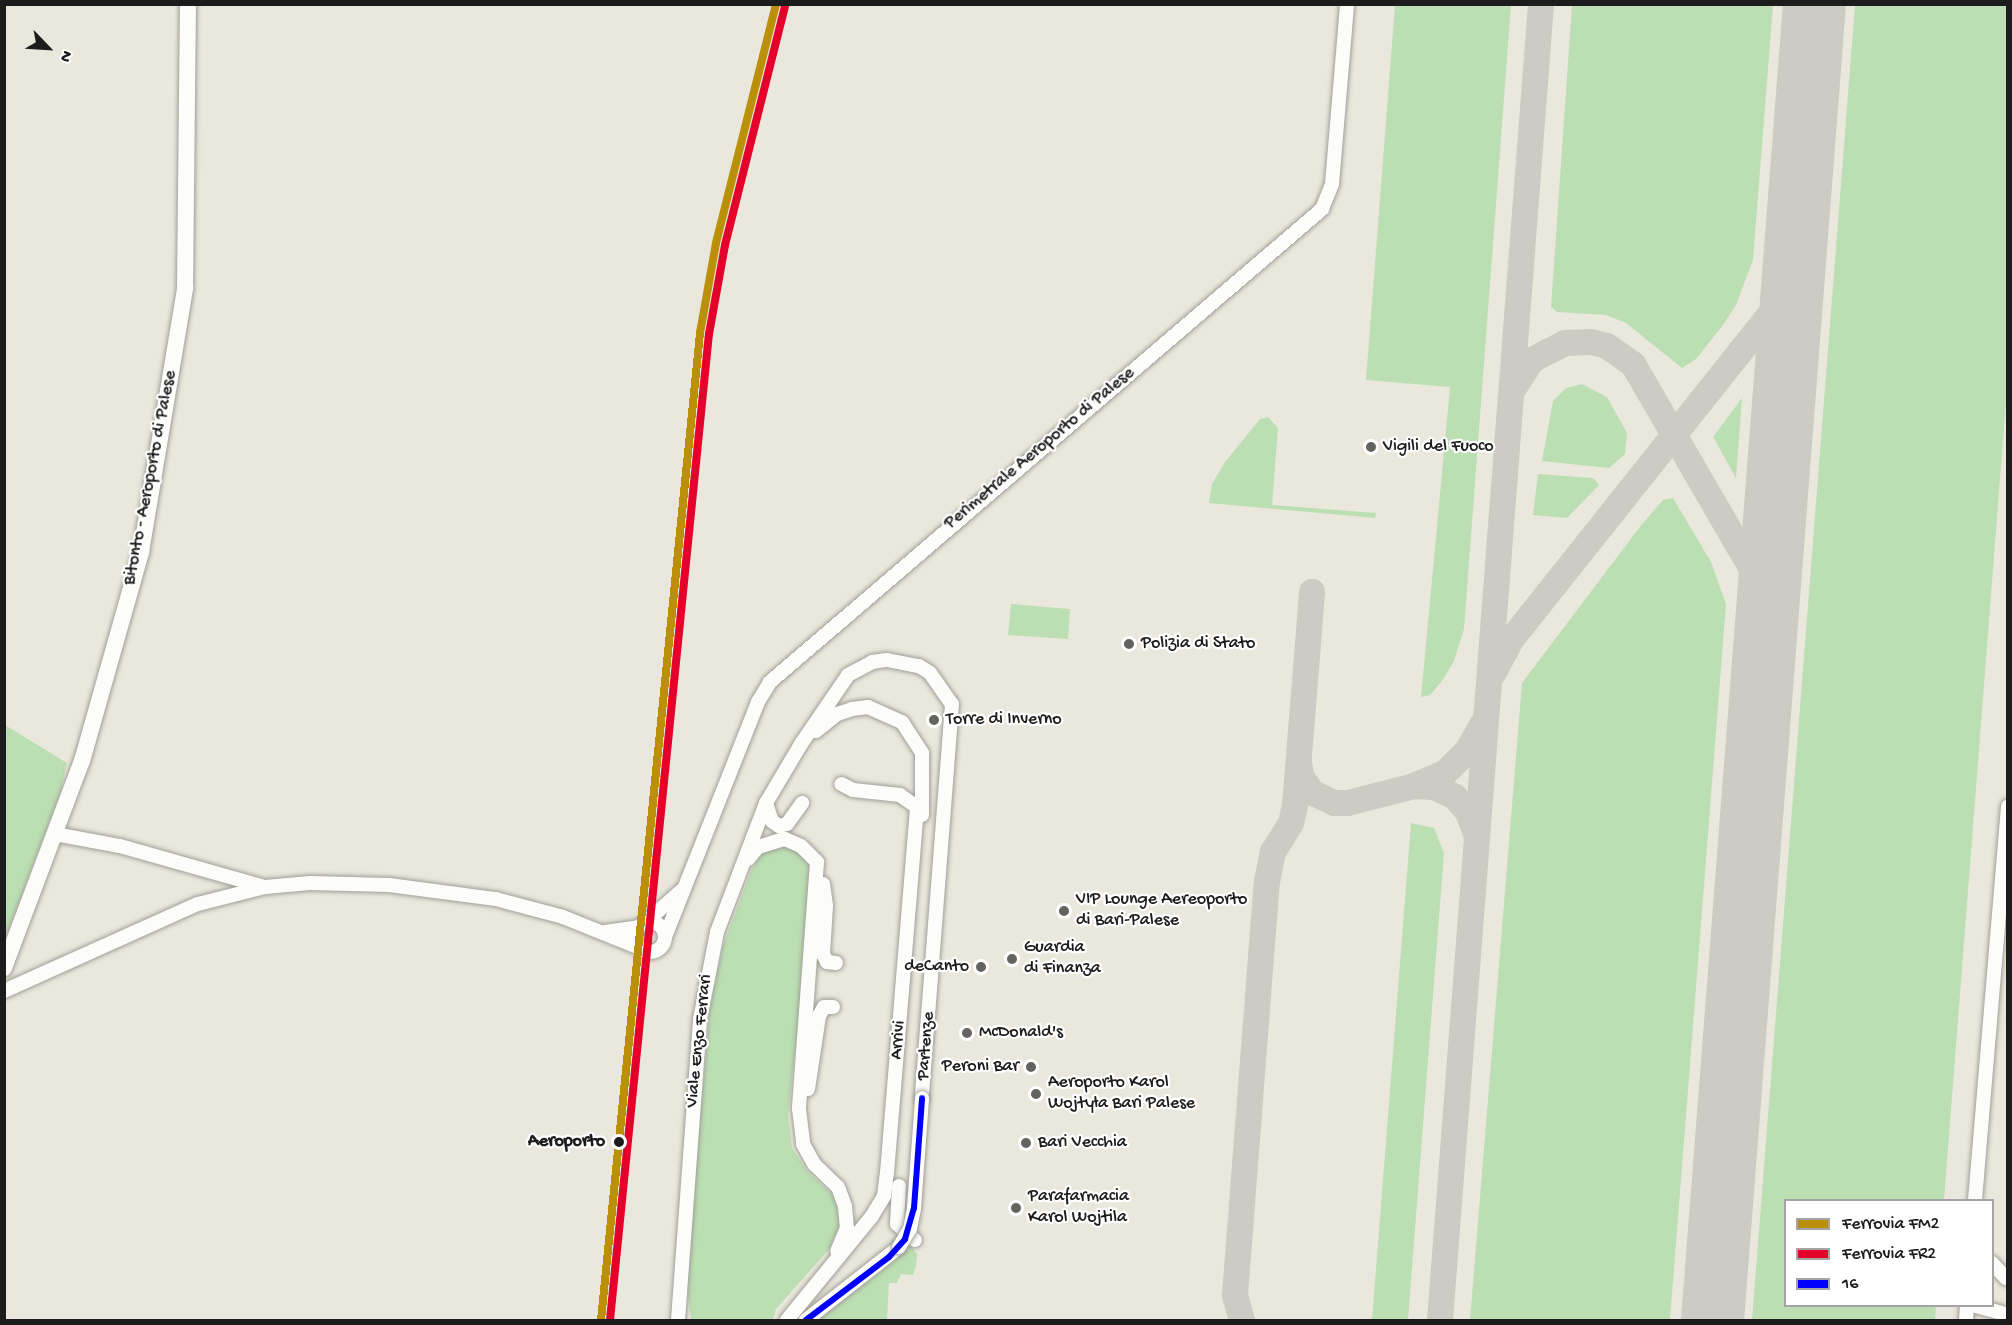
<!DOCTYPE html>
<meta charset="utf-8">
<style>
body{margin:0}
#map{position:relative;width:2012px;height:1325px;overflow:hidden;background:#eae8dc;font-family:"Gochi Hand",sans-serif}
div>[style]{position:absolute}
.green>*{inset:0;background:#bbdfb2}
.taxiway>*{height:26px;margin:-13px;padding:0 13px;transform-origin:13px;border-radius:13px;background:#cccbc4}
.runway>*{height:63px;margin:-31.5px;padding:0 31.5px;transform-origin:31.5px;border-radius:31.5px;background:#cccbc4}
.roads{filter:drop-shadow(0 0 2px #a09f98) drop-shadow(0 0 2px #a09f98)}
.minor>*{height:14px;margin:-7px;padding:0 7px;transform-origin:7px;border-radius:7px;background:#fcfcfa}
.minor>.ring{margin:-7px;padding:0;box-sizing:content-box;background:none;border:14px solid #fcfcfa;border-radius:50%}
.major>*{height:16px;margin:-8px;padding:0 8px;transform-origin:8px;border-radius:8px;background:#fcfcfa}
.bridges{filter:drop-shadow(0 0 2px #a09f98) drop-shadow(0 0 2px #a09f98)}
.minor-bridge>*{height:14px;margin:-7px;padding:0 7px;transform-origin:7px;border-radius:7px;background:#fcfcfa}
.bus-1>*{height:6px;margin:-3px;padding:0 3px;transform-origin:3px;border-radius:3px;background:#00f}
.rail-1>*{height:8px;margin:-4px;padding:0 4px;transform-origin:4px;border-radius:4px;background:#bb9008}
.rail-2>*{height:8px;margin:-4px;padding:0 4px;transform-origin:4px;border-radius:4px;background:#e4002b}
.dots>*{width:16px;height:16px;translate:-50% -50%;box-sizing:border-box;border:3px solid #fff;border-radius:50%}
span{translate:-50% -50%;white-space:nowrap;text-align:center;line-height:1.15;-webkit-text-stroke:4.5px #fff;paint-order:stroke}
.poi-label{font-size:18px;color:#1c1c1c}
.left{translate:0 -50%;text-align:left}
.right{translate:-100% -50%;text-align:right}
.street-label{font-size:18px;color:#1c1c1c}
.stop-label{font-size:18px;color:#1c1c1c;font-weight:700}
.frame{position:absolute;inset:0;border:6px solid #1c1c1c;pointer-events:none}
.legend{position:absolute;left:1784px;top:1199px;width:210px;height:108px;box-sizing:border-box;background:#fff;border:2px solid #a4a4a4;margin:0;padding:8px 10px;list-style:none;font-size:18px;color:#1c1c1c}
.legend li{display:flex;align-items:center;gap:12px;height:30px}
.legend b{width:30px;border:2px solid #a4a4a4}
.north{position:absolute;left:18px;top:18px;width:60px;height:60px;-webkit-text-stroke:4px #fff;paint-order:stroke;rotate:115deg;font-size:16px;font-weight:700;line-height:24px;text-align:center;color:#1c1c1c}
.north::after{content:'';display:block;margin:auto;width:21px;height:27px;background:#1c1c1c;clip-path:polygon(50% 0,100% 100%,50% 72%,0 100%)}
</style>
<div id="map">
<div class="green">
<i style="clip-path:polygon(1395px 5px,1511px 5px,1464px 629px,1454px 661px,1442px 681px,1430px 695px,1421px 697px,1450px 387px,1366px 380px)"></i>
<i style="clip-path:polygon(1572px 5px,1773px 5px,1753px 260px,1736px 305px,1723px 325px,1696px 359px,1682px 368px,1626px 323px,1606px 315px,1557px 312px,1551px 307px)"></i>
<i style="clip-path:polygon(1855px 5px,2007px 5px,2007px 389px,1944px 1200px,1786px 1200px,1786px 1306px,1936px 1306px,1935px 1320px,1752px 1320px)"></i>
<i style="clip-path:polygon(1582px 384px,1607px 397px,1627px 433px,1625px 454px,1609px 468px,1542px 461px,1553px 401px,1566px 388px)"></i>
<i style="clip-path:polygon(1742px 398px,1736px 478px,1713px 437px)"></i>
<i style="clip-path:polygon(1268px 417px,1278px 428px,1272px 505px,1376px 513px,1375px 518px,1209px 503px,1212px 484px,1225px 462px,1260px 419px)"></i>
<i style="clip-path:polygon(1538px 474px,1593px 478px,1599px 485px,1567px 518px,1533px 515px)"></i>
<i style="clip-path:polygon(1673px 498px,1711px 562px,1726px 604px,1670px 1320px,1470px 1320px,1522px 683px,1642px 524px,1663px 500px)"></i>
<i style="clip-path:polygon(1011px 604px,1070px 609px,1068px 639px,1008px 635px)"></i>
<i style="clip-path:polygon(5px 725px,67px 763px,59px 797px,5px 939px)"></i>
<i style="clip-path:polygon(1411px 823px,1434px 828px,1444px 853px,1408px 1320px,1372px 1320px)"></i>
<i style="clip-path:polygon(781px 844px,809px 858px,814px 880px,788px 1115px,792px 1148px,808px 1172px,834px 1196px,840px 1224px,830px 1248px,776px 1309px,773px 1320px,691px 1320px,686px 1279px,710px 1008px,723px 946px,751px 871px,761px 853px)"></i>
<i style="clip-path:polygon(909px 1243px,917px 1254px,916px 1267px,913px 1275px,901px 1274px,897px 1283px,889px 1283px,887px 1320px,816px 1320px,896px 1260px)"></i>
</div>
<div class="taxiway">
<i style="left:1749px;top:341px;width:22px;rotate:-13deg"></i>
<i style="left:1770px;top:336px;width:12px;rotate:35deg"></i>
<i style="left:1780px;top:343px;width:20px;rotate:72deg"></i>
<i style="left:1514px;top:388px;width:33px;rotate:-57deg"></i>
<i style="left:1532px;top:360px;width:37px;rotate:-27deg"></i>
<i style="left:1565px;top:343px;width:26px;rotate:-2deg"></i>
<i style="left:1591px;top:342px;width:16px;rotate:14deg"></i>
<i style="left:1607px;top:346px;width:32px;rotate:35deg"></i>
<i style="left:1633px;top:364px;width:247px;rotate:59.9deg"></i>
<i style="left:1757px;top:578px;width:44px;rotate:78.2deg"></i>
<i style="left:1735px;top:539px;width:23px;rotate:13deg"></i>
<i style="left:1757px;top:544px;width:12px;rotate:-31deg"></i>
<i style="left:1767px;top:538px;width:15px;rotate:-62deg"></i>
<i style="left:1493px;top:674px;width:38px;rotate:-62deg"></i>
<i style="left:1511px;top:640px;width:423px;rotate:-51.5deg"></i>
<i style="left:1774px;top:309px;width:16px;rotate:-52deg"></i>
<i style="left:1784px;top:296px;width:32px;rotate:-72deg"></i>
<i style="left:1299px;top:764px;width:14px;rotate:78deg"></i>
<i style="left:1302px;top:778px;width:19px;rotate:54deg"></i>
<i style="left:1313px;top:793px;width:23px;rotate:25deg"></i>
<i style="left:1334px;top:803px;width:14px"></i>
<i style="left:1348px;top:803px;width:68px;rotate:-14.4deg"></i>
<i style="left:1414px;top:786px;width:34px;rotate:-23deg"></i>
<i style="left:1445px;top:773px;width:33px;rotate:-45deg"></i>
<i style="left:1468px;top:750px;width:29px;rotate:-61deg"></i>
<i style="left:1414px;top:786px;width:20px;rotate:3deg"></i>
<i style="left:1434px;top:787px;width:23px;rotate:25deg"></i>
<i style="left:1455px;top:797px;width:20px;rotate:49deg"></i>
<i style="left:1468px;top:812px;width:23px;rotate:70deg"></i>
<i style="left:1242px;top:1320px;width:26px;rotate:-106deg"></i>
<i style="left:1235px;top:1295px;width:414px;rotate:-85.6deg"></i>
<i style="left:1267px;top:882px;width:31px;rotate:-79deg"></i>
<i style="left:1273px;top:852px;width:34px;rotate:-58deg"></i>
<i style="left:1291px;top:823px;width:18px;rotate:-77deg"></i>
<i style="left:1295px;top:805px;width:214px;rotate:-85.4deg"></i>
<i style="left:1440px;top:1320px;width:1320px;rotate:-85.61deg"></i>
</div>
<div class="runway">
<i style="left:1712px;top:1320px;width:1320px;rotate:-85.57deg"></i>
</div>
<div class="roads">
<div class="minor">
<i style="left:816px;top:731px;width:27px;rotate:-39deg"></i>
<i style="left:837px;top:714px;width:16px;rotate:-18deg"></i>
<i style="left:852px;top:709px;width:16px;rotate:-7deg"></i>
<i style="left:868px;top:707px;width:37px;rotate:24deg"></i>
<i style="left:902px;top:722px;width:37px;rotate:57deg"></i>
<i style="left:922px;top:753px;width:62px;rotate:90deg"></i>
<i style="left:766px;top:803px;width:19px;rotate:72deg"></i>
<i style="left:772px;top:821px;width:9px;rotate:36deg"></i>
<i style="left:779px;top:826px;width:8px;rotate:-14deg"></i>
<i style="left:787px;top:824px;width:26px;rotate:-54deg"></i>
<i style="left:55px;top:834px;width:66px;rotate:10.5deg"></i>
<i style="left:120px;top:846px;width:151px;rotate:15.8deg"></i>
<i style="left:748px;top:859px;width:16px;rotate:-50deg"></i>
<i style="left:758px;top:847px;width:28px;rotate:-17deg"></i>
<i style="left:785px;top:839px;width:17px;rotate:24deg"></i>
<i style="left:801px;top:846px;width:23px;rotate:45deg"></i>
<i style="left:817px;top:862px;width:248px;rotate:94.2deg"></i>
<i style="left:799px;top:1109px;width:35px;rotate:83deg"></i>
<i style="left:803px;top:1144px;width:23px;rotate:61deg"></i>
<i style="left:814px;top:1164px;width:33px;rotate:44deg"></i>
<i style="left:838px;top:1187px;width:20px;rotate:70deg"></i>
<i style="left:845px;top:1206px;width:22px;rotate:85deg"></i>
<i style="left:847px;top:1228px;width:25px;rotate:113deg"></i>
<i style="left:823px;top:884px;width:22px;rotate:82deg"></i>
<i style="left:826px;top:906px;width:48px;rotate:93.6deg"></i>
<i style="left:823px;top:954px;width:9px;rotate:63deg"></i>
<i style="left:827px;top:962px;width:9px;rotate:6deg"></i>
<i style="left:646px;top:922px;width:48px;rotate:-41.6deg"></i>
<i class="ring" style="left:635px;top:922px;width:16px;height:16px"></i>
<i style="left:605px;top:932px;width:34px;rotate:-8deg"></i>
<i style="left:665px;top:937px;width:253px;rotate:-68.4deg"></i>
<i style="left:758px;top:702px;width:23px;rotate:-59deg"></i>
<i style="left:770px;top:682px;width:727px;rotate:-40.59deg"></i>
<i style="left:1322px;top:209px;width:27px;rotate:-68deg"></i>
<i style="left:1332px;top:184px;width:181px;rotate:-85.2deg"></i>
<i style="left:4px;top:991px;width:213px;rotate:-24.2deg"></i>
<i style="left:198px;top:904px;width:69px;rotate:-14.2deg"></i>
<i style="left:265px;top:887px;width:45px;rotate:-5.1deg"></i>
<i style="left:310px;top:883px;width:79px;rotate:1.5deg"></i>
<i style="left:389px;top:885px;width:108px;rotate:7.5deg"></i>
<i style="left:496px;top:899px;width:69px;rotate:15deg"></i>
<i style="left:563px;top:917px;width:83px;rotate:21.9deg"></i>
<i style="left:808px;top:1089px;width:74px;rotate:-81.4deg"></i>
<i style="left:819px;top:1016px;width:10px;rotate:-61deg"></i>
<i style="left:824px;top:1007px;width:9px"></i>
<i style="left:899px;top:1186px;width:38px;rotate:93deg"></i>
<i style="left:897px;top:1224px;width:24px;rotate:42deg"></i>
<i style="left:1975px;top:1200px;width:395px;rotate:-85.2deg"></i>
<i style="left:1992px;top:1263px;width:21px;rotate:47deg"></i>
<i style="left:1976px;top:1306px;width:27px;rotate:15deg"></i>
<i style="left:678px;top:1320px;width:302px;rotate:-85.8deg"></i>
<i style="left:700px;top:1019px;width:89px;rotate:-78.9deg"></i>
<i style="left:717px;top:932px;width:138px;rotate:-69.2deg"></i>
<i style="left:766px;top:803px;width:69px;rotate:-59.3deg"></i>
<i style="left:801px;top:744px;width:83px;rotate:-55.7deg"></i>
<i style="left:848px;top:675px;width:27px;rotate:-28deg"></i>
<i style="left:872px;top:662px;width:15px;rotate:-8deg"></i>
<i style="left:887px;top:660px;width:33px;rotate:11deg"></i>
<i style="left:919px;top:666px;width:13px;rotate:32deg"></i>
<i style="left:930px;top:673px;width:38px;rotate:55deg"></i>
<i style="left:952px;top:704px;width:395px;rotate:94.4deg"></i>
<i style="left:787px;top:1320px;width:134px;rotate:-50.7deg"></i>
<i style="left:872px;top:1216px;width:23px;rotate:-59deg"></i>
<i style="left:884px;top:1196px;width:23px;rotate:-83deg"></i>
<i style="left:887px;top:1173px;width:367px;rotate:-85.3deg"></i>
<i style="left:917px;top:807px;width:21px;rotate:-145deg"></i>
<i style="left:900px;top:795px;width:47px;rotate:-173.9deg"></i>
<i style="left:853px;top:790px;width:13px;rotate:-153deg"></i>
<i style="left:806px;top:1320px;width:118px;rotate:-38.1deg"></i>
<i style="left:1966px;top:1320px;width:14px;rotate:-86deg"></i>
</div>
<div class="major">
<i style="left:4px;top:968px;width:221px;rotate:-69.4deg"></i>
<i style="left:82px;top:761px;width:217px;rotate:-74.2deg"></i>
<i style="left:141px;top:552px;width:268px;rotate:-80.5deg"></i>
<i style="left:185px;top:288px;width:284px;rotate:-89.4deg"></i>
</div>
</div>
<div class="bridges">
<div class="minor-bridge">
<i style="left:899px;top:1247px;width:21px;rotate:-59deg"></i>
<i style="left:910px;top:1229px;width:21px;rotate:-79deg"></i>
<i style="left:914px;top:1208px;width:110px;rotate:-85.8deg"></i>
</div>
</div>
<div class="bus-1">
<i style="left:806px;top:1320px;width:104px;rotate:-37.2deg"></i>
<i style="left:889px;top:1257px;width:24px;rotate:-48deg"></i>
<i style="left:905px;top:1239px;width:32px;rotate:-74deg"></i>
<i style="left:914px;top:1208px;width:110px;rotate:-85.8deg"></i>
</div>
<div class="rail-1">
<i style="left:601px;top:1320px;width:992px;rotate:-84.27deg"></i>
<i style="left:700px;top:333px;width:91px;rotate:-79.9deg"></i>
<i style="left:716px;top:243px;width:246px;rotate:-75.9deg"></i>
</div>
<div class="rail-2">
<i style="left:610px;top:1320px;width:991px;rotate:-84.27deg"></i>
<i style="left:709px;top:334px;width:90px;rotate:-79.8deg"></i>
<i style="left:725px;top:245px;width:246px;rotate:-75.9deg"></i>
</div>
<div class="dots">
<i style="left:1371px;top:447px;background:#64635f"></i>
<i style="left:1129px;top:644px;background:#64635f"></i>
<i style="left:934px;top:720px;background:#64635f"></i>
<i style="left:1064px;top:911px;background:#64635f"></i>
<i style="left:1012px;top:959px;background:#64635f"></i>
<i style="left:981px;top:967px;background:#64635f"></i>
<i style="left:967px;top:1033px;background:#64635f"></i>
<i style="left:1031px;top:1067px;background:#64635f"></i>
<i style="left:1036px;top:1094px;background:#64635f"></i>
<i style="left:619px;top:1142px;background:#1c1c1c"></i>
<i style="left:1026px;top:1143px;background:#64635f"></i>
<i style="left:1016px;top:1208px;background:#64635f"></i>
</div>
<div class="poi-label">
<span class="left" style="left:1383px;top:447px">Vigili del Fuoco</span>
<span class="left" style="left:1141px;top:644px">Polizia di Stato</span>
<span class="left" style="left:946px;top:720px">Torre di Inverno</span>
<span class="left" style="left:1076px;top:911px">VIP Lounge Aereoporto<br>di Bari-Palese</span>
<span class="left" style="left:1024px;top:959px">Guardia<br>di Finanza</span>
<span class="right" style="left:969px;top:967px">deCanto</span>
<span class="left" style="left:979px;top:1033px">McDonald's</span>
<span class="right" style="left:1019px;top:1067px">Peroni Bar</span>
<span class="left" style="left:1048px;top:1094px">Aeroporto Karol<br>Wojtyła Bari Palese</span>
<span class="left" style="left:1038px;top:1143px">Bari Vecchia</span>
<span class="left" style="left:1028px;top:1208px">Parafarmacia<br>Karol Wojtila</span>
</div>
<div class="street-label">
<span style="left:1040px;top:449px;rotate:-40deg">Perimetrale Aeroporto di Palese</span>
<span style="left:151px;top:478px;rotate:-79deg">Bitonto - Aeroporto di Palese</span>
<span style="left:899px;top:1040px;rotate:-85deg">Arrivi</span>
<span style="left:700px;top:1041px;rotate:-84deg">Viale Enzo Ferrari</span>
<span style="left:927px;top:1046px;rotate:-85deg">Partenze</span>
</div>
<div class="stop-label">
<span class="right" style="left:605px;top:1142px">Aeroporto</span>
</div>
<div class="frame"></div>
<ul class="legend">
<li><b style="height:8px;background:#bb9008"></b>Ferrovia FM2</li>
<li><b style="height:8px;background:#e4002b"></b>Ferrovia FR2</li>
<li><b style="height:8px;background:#00f"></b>16</li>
</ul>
<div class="north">N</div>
</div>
